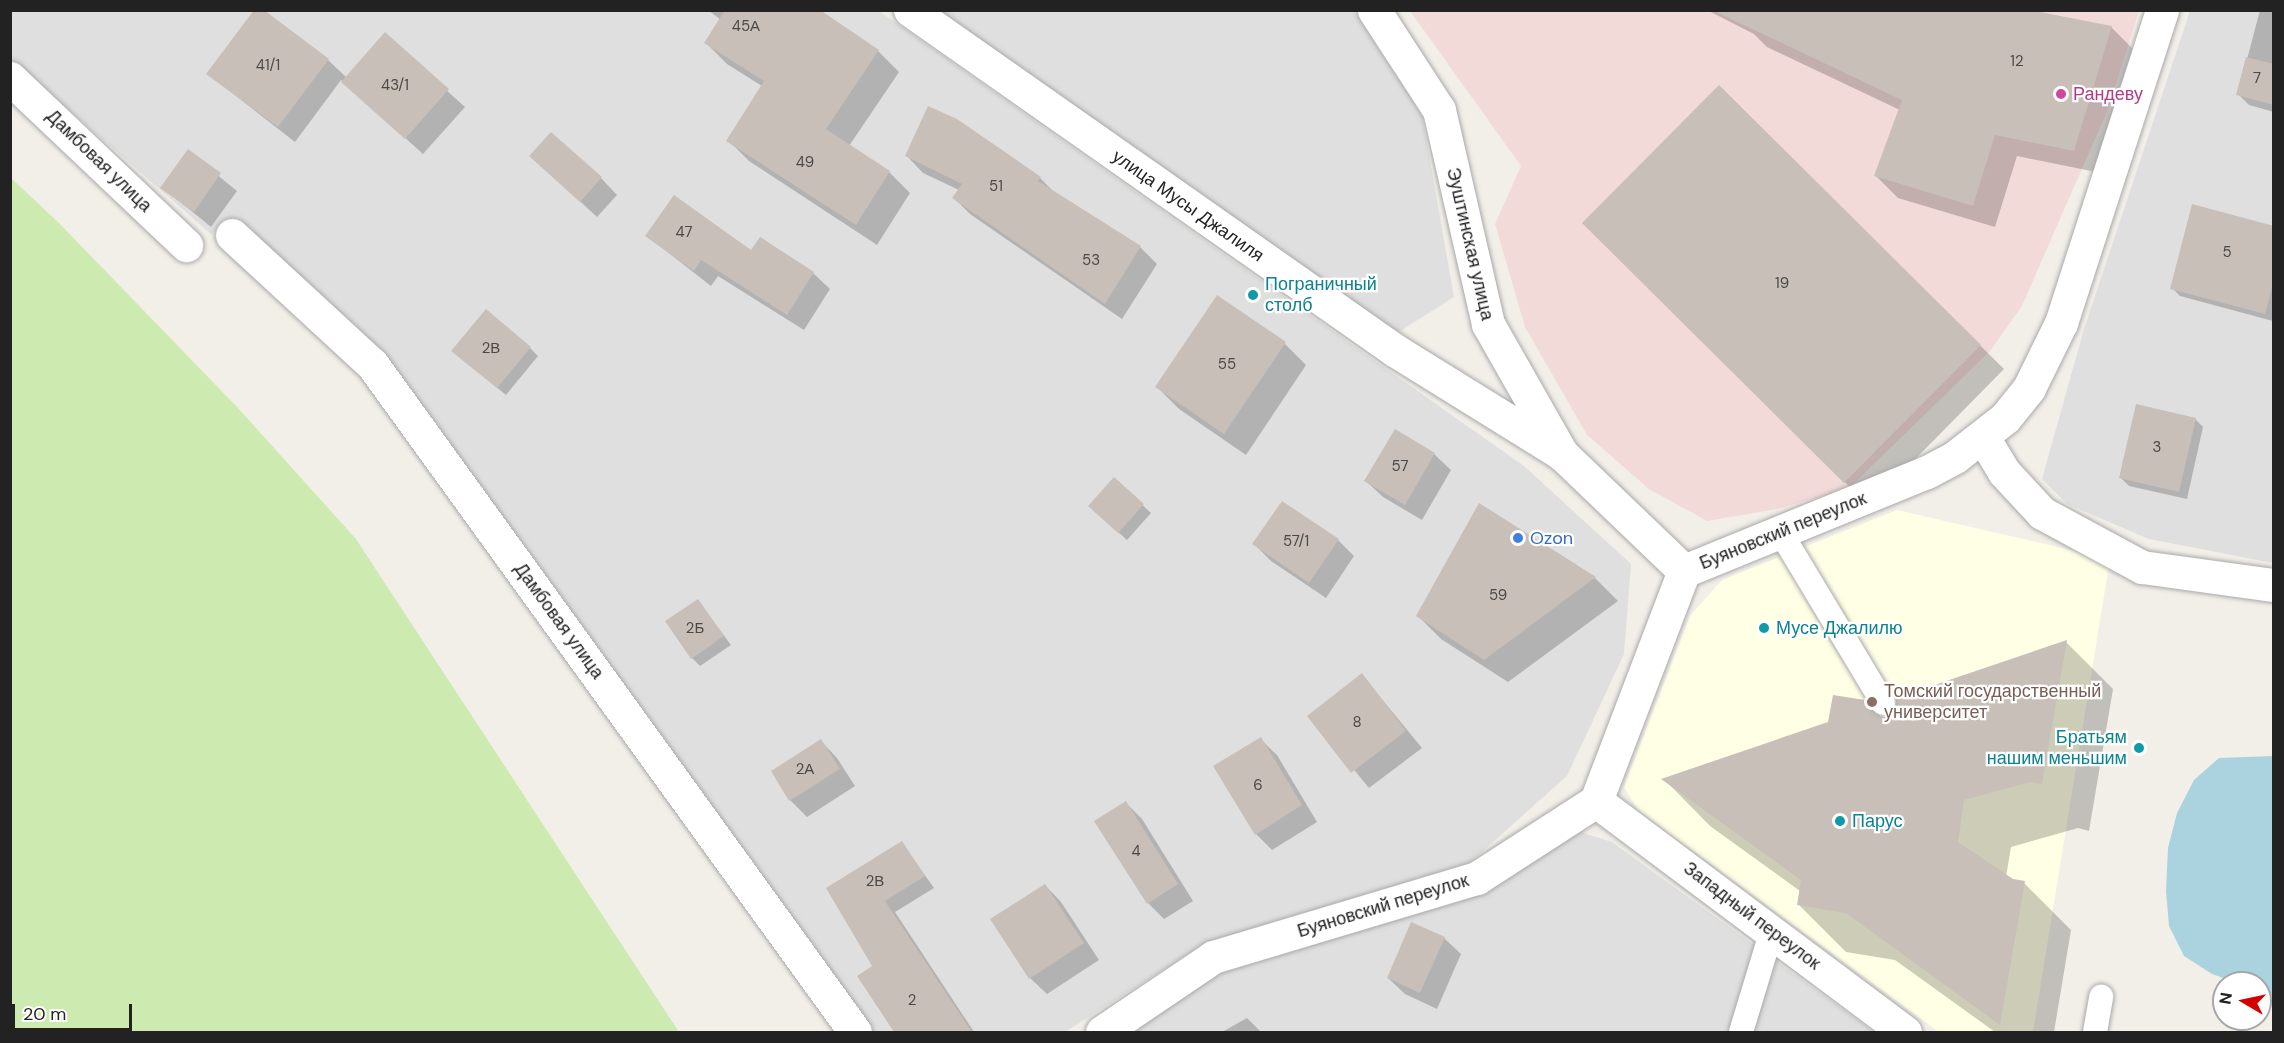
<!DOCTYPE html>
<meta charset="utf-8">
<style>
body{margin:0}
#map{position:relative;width:2284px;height:1043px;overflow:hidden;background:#f2efe9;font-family:"DM Sans",sans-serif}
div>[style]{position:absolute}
.residential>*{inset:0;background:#e0dfdf}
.commercial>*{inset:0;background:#f2dad9}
.education>*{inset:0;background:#ffffe5}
.grass>*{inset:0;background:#cdebb0}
.water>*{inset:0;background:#aad3df}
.shadow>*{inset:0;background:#0003}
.building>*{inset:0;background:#c7bfb8}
.roads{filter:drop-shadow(0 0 2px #a9a9a9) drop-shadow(0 0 2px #a9a9a9)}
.service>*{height:24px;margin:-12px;padding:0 12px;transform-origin:12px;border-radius:12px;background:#fff}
.minor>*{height:33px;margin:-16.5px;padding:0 16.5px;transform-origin:16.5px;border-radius:16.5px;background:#fff}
.dots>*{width:16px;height:16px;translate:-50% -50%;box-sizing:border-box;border:3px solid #fff;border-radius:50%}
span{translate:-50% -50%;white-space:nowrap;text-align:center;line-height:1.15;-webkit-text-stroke:4.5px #fff;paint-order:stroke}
.number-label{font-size:15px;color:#4b4948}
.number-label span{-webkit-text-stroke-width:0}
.hotel-label{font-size:18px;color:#b23c85}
.left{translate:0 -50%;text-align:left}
.street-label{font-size:18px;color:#222}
.culture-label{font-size:18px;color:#0d838f}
.right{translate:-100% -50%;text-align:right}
.shop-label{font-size:18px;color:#366cbe}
.education-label{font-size:18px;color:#785e54}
.frame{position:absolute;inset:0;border:12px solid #222;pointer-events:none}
.north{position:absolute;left:2212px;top:971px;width:60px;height:60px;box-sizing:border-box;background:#fff;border:2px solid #a7a7a7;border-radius:50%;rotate:279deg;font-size:16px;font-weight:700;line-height:24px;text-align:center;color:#222}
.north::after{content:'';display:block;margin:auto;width:21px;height:27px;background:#d40000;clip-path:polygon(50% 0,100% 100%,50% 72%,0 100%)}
.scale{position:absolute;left:12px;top:1004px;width:120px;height:27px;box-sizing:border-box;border:3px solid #222;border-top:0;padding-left:8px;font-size:18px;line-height:21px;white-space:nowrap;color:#222;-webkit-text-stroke:4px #fff;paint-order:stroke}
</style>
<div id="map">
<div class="residential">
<i style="clip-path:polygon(11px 11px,879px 11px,1524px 466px,1631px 564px,1624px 654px,1567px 776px,1465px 867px,1207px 942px,1065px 1032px,873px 1032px,680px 763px,377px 358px,224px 219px,212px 235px,11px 59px)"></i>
<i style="clip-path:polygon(938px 11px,1354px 11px,1422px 115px,1454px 297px,1397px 333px)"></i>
<i style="clip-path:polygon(2190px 11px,2273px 11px,2273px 563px,2149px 539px,2067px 504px,2042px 479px,2084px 329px)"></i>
<i style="clip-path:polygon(1580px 832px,1612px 842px,1874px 1032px,1132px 1032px,1220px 973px,1488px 891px)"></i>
</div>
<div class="commercial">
<i style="clip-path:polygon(1410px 11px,2139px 11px,2108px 109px,2022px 306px,1990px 351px,1848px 489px,1777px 509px,1707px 521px,1649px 489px,1587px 435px,1525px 327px,1495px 224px,1521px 166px)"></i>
</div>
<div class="education">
<i style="clip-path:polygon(1897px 510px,2110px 559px,2033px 1032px,1939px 1032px,1638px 810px,1624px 787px,1690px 616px,1722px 580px)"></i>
</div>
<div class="grass">
<i style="clip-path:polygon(11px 178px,59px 223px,238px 408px,356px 539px,679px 1032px,11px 1032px)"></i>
</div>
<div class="water">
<i style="clip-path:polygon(2273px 756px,2274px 756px,2273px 996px,2260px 991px,2260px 983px,2237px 983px,2212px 974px,2184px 956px,2169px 926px,2166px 891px,2168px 848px,2177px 813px,2194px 780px,2219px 758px)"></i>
</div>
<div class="shadow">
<i style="clip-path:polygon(708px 10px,809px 10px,878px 51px,899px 72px,849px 146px,889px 172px,910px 193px,877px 245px,749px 161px,728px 140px,762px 86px,727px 64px,706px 43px,721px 20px)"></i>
<i style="clip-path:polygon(1707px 10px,2022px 10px,2111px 27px,2133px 49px,2096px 172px,2017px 156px,1995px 227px,1898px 198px,1876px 176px,1900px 110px,1767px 47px,1754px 34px)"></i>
<i style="clip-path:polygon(2260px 10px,2274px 10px,2274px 112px,2249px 105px,2238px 94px)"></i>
<i style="clip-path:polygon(385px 35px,465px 107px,423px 154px,341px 80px,295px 142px,208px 74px,328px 60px,346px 77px)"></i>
<i style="clip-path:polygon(1719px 87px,2004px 369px,1869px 506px,1584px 223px)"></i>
<i style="clip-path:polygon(189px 152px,237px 191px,211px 227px,162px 187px)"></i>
<i style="clip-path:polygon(531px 156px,601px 178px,617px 195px,597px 217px)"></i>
<i style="clip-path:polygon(907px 156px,1040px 178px,1056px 194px,1140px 247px,1157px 264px,1122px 319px,970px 214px,954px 198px,959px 190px,923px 173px)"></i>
<i style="clip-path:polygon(2274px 227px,2273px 321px,2180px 296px,2172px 288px)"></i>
<i style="clip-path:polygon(647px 236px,751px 252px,760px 239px,813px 273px,830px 289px,804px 330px,718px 276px,711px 286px)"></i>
<i style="clip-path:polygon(1285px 344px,1306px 365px,1246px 455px,1179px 409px,1157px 387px)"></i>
<i style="clip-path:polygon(530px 348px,538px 356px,506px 395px,461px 358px)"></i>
<i style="clip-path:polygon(2195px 419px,2203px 427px,2187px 499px,2129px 486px,2121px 478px)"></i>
<i style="clip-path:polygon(1434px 454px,1451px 470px,1422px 520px,1383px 497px,1366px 481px)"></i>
<i style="clip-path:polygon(1114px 479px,1151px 513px,1127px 540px,1098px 514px)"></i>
<i style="clip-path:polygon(1338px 540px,1354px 556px,1326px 598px,1271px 561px,1254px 544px)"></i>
<i style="clip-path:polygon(1595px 578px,1618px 601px,1508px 682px,1441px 639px,1418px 616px)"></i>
<i style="clip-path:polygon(698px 601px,731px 645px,700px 666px,692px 658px)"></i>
<i style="clip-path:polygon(2066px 642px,2113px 689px,2089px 831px,2078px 828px,2011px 847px,2006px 877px,2024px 883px,2071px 930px,2054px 1032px,1995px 1032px,1895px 960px,1846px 952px,1798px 904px,1800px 891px,1710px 826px,1664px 779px,1830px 723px,1864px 701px,1884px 719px)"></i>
<i style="clip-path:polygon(1362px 675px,1422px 748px,1369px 788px,1310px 716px)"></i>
<i style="clip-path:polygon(1260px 739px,1277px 755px,1317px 822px,1272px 850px,1256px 834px)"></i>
<i style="clip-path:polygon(821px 741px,837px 758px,855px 786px,807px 817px,790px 800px,773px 772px)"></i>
<i style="clip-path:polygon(1126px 803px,1142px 819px,1193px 901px,1164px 919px,1148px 903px)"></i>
<i style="clip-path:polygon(902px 843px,934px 888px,895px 912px,974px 1032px,896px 1032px,859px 977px,874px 967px,828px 889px)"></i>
<i style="clip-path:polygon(1045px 885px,1061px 902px,1099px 960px,1047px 994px,1030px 978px)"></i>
<i style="clip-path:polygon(1444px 938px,1461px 954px,1437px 1009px,1405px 994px,1388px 978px)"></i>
<i style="clip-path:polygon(1247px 1018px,1261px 1032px,1222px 1032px)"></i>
</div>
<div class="building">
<i style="clip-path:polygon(254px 10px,264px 10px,329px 59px,278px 127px,206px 74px)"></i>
<i style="clip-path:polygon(725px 10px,820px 10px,879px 50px,826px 129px,890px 171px,856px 225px,726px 141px,764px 81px,704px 43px)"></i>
<i style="clip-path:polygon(1712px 10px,2030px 10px,2112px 26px,2074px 151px,1995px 135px,1973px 206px,1874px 176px,1902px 100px)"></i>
<i style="clip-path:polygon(385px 32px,449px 89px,405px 139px,341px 82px)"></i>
<i style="clip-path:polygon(2246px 57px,2274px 64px,2274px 105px,2236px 95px)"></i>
<i style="clip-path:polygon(1719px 85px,1981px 345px,1844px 483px,1582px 223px)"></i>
<i style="clip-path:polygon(928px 106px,957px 119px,1041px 177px,1038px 181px,1141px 246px,1105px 304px,952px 198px,962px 184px,905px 156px)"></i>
<i style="clip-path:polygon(551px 132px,602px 177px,580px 202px,529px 156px)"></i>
<i style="clip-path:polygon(188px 149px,221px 173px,194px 212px,160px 188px)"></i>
<i style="clip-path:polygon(674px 195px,751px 250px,760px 237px,814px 272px,787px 315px,701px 260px,694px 271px,645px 236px)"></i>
<i style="clip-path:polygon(2192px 204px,2274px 226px,2274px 280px,2265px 314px,2170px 289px)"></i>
<i style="clip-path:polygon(1217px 295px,1286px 342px,1224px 434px,1155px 387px)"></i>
<i style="clip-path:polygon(486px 309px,531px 347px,497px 388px,451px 351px)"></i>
<i style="clip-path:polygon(2136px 404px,2196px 418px,2179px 492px,2119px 478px)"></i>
<i style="clip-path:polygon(1395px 429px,1435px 453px,1405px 505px,1364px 481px)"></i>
<i style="clip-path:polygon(1114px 477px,1144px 504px,1118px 533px,1088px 506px)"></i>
<i style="clip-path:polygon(1282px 501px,1339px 539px,1309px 583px,1252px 544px)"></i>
<i style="clip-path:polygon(1479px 503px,1596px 577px,1484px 660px,1416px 616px)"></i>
<i style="clip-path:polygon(698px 599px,724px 636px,691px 659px,665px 621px)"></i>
<i style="clip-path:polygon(2067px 640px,2042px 784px,2030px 782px,1964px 800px,1958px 842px,2013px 879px,2025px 881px,2000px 1025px,1846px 913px,1797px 905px,1801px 880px,1661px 779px,1828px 722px,1833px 695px,1865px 700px,1876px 715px,1884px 717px,1895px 710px,1896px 698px)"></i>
<i style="clip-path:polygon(1362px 673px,1406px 731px,1351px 773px,1307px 716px)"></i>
<i style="clip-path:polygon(1261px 737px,1302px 805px,1255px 835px,1213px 766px)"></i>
<i style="clip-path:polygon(821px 739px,840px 769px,789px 801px,771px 771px)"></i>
<i style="clip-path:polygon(1126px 801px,1178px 884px,1147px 904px,1094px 821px)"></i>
<i style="clip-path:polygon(902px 841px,925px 876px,885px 901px,972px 1032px,894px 1032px,857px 976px,872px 966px,826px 888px)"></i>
<i style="clip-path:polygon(1045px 884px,1084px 943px,1029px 979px,990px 919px)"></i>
<i style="clip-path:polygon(1411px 922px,1445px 937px,1420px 993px,1387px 978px)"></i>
</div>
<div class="roads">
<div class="service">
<i style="left:1781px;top:533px;width:198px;rotate:59deg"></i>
<i style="left:1741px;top:1032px;width:107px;rotate:-73.1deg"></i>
<i style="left:2095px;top:1032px;width:36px;rotate:-80deg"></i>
</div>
<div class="minor">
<i style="left:910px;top:10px;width:594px;rotate:35.06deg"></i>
<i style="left:1396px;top:351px;width:195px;rotate:31.8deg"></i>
<i style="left:1374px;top:10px;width:119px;rotate:57deg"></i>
<i style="left:1439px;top:110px;width:220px;rotate:77.1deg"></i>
<i style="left:1488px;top:324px;width:150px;rotate:60.4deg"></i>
<i style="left:1562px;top:454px;width:169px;rotate:43.8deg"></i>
<i style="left:10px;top:78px;width:243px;rotate:43.5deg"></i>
<i style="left:232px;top:235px;width:190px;rotate:42.7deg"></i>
<i style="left:372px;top:364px;width:824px;rotate:54.13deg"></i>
<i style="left:1983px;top:437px;width:41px;rotate:59deg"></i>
<i style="left:2004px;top:472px;width:56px;rotate:47.2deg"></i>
<i style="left:2042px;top:513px;width:114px;rotate:28.4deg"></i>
<i style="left:2142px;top:567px;width:133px;rotate:7.8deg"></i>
<i style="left:1596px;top:801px;width:386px;rotate:36.8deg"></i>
<i style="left:1102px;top:1032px;width:134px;rotate:-34deg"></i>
<i style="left:1213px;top:957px;width:276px;rotate:-16.7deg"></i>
<i style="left:1477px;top:878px;width:142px;rotate:-32.9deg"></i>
<i style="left:1596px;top:801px;width:246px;rotate:-69.1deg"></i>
<i style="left:1684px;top:571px;width:262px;rotate:-22.2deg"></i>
<i style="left:1927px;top:472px;width:32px;rotate:-28deg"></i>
<i style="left:1955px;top:457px;width:63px;rotate:-38deg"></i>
<i style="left:2005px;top:418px;width:38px;rotate:-51deg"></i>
<i style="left:2029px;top:388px;width:72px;rotate:-63.8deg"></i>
<i style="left:2061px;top:323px;width:329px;rotate:-72.1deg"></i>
</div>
</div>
<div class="dots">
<i style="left:2061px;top:94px;background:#d1479c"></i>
<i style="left:1253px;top:295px;background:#0f9aa8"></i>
<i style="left:1518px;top:538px;background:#3f7fe0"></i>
<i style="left:1764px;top:628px;background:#0f9aa8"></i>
<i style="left:1872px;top:702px;background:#8d6e63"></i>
<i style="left:2139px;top:748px;background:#0f9aa8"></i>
<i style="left:1840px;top:821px;background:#0f9aa8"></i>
</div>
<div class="number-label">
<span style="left:746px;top:27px">45А</span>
<span style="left:2017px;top:62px">12</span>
<span style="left:268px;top:66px">41/1</span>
<span style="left:2257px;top:79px">7</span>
<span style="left:395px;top:86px">43/1</span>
<span style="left:805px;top:163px">49</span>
<span style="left:996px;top:187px">51</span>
<span style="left:684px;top:233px">47</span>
<span style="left:2227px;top:253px">5</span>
<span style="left:1091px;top:261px">53</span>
<span style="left:1782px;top:284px">19</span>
<span style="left:491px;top:349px">2В</span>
<span style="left:1227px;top:365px">55</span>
<span style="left:2157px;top:448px">3</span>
<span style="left:1400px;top:467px">57</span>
<span style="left:1296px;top:542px">57/1</span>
<span style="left:1498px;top:596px">59</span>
<span style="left:695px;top:629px">2Б</span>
<span style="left:1357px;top:723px">8</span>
<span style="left:805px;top:770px">2А</span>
<span style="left:1258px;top:786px">6</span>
<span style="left:1136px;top:852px">4</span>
<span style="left:875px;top:882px">2В</span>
<span style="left:912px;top:1001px">2</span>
</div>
<div class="hotel-label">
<span class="left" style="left:2073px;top:94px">Рандеву</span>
</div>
<div class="street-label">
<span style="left:99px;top:161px;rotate:44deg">Дамбовая улица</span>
<span style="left:1188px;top:206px;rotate:35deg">улица Мусы Джалиля</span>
<span style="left:1470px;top:244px;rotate:77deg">Эуштинская улица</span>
<span style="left:1783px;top:531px;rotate:-22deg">Буяновский переулок</span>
<span style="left:559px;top:621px;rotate:54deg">Дамбовая улица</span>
<span style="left:1383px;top:906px;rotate:-17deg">Буяновский переулок</span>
<span style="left:1752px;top:916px;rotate:37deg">Западный переулок</span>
</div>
<div class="culture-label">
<span class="left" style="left:1265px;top:295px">Пограничный<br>столб</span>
<span class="left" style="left:1776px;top:628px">Мусе Джалилю</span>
<span class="right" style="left:2127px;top:748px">Братьям<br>нашим меньшим</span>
<span class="left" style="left:1852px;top:821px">Парус</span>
</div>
<div class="shop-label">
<span class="left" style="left:1530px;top:538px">Ozon</span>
</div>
<div class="education-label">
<span class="left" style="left:1884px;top:702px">Томский государственный<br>университет</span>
</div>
<div class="frame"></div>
<div class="north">N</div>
<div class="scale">20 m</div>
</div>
